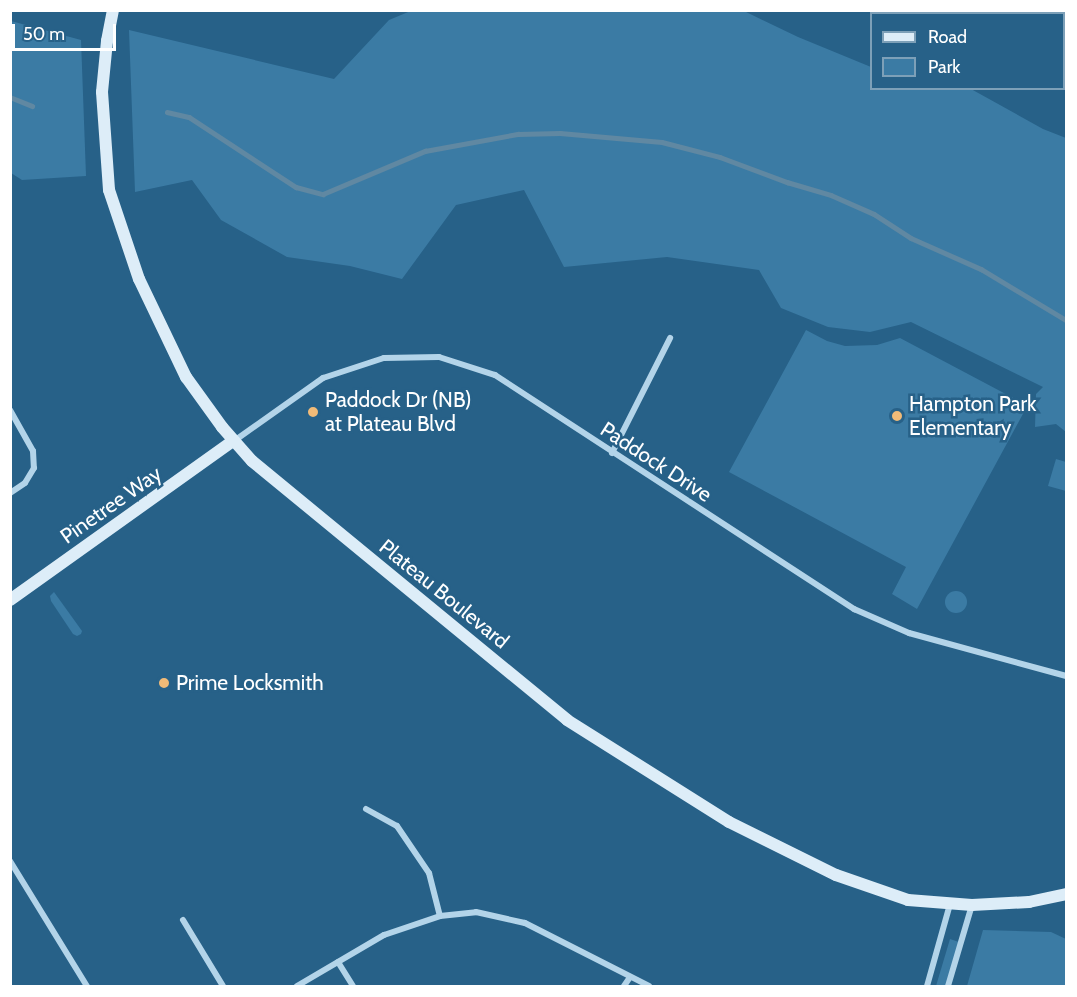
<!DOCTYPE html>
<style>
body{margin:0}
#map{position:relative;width:1077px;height:997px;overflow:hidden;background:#276188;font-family:Cabin,sans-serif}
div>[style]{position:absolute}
.green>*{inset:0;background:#3b7ba4}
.round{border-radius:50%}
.stream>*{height:4.5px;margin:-2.25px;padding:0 2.25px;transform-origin:2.25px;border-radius:2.25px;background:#6088a2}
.street>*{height:6px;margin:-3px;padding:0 3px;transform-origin:3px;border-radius:3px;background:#b3d4e9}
.secondary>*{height:12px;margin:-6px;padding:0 6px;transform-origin:6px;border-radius:6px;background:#ddedf8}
.dots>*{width:16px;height:16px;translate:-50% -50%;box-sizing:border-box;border:3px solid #276188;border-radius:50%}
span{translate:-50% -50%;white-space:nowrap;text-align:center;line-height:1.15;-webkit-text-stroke:5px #276188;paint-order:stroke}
.poi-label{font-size:21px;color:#fff}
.left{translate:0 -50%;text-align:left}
.street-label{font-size:21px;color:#fff}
.frame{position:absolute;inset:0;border:12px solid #fff;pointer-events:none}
.legend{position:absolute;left:870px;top:12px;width:195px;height:78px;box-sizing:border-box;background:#276188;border:2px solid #7da0b8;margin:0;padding:8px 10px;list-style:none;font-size:18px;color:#fff}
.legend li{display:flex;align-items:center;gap:12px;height:30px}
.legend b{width:30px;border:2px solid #7da0b8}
.scale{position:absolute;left:12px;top:24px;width:104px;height:27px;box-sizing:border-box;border:3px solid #fff;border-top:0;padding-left:8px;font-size:18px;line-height:21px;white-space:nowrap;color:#fff;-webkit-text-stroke:4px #276188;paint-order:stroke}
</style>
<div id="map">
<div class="green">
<i style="clip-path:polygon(413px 10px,744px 11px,798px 37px,871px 67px,872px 88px,971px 89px,1043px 129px,1066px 138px,1066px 432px,1056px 424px,1035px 427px,1036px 394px,1043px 387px,911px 322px,870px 332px,828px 327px,781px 308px,759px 270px,667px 257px,564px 267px,524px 190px,456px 205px,402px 279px,350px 266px,287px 257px,221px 220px,192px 180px,135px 192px,129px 30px,334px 79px,389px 20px)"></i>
<i style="clip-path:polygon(11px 21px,81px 40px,86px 176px,22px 180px,11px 173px)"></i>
<i style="clip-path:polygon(806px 330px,827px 341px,845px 346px,877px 345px,900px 338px,1021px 402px,1024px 412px,917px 609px,892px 594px,906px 567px,729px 472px)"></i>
<i style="clip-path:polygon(1056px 459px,1066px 462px,1066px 491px,1048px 486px)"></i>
<i class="round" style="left:945px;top:591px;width:22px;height:22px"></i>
<i style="clip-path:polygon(54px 592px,82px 631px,81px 634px,77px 636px,73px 634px,51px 601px,50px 596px)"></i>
<i style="clip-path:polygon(983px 930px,1051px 932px,1066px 939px,1066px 986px,967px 986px)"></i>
<i style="clip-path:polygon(950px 939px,959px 942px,946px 986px,936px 986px)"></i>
</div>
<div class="stream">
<i style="left:10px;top:97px;width:24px;rotate:22deg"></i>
<i style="left:167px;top:112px;width:23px;rotate:13deg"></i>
<i style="left:189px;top:117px;width:128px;rotate:33.2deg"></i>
<i style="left:296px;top:187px;width:28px;rotate:15deg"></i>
<i style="left:323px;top:194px;width:111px;rotate:-22.9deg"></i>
<i style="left:425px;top:151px;width:95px;rotate:-10.4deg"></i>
<i style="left:518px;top:134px;width:42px;rotate:-1.4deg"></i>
<i style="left:560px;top:133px;width:102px;rotate:5deg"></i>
<i style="left:662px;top:142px;width:60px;rotate:14.5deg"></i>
<i style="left:720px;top:157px;width:72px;rotate:20.5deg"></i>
<i style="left:787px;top:182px;width:46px;rotate:16.5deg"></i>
<i style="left:831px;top:195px;width:47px;rotate:23.8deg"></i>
<i style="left:874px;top:214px;width:44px;rotate:33deg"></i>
<i style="left:911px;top:238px;width:77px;rotate:23.9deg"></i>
<i style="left:981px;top:269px;width:99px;rotate:31deg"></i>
</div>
<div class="street">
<i style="left:1029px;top:10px;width:6px;rotate:39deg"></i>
<i style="left:1064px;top:32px;width:3px;rotate:45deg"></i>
<i style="left:10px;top:410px;width:47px;rotate:60.7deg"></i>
<i style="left:33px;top:451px;width:17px;rotate:87deg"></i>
<i style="left:34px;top:468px;width:17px;rotate:121deg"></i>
<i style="left:25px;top:483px;width:18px;rotate:146deg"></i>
<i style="left:234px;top:441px;width:109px;rotate:-35.3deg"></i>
<i style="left:323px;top:378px;width:64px;rotate:-18.2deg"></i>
<i style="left:384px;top:358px;width:55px;rotate:-1deg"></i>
<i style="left:439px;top:357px;width:59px;rotate:17.8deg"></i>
<i style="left:495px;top:375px;width:429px;rotate:33.1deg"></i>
<i style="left:854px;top:609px;width:60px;rotate:23.6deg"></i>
<i style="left:909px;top:633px;width:163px;rotate:15.3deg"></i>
<i style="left:612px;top:453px;width:129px;rotate:-63.2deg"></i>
<i style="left:366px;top:809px;width:35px;rotate:29deg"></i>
<i style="left:397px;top:826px;width:57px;rotate:55.8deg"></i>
<i style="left:429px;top:873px;width:44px;rotate:75.7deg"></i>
<i style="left:10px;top:861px;width:147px;rotate:58.4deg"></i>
<i style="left:183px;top:920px;width:77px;rotate:58.8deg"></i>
<i style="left:338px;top:962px;width:28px;rotate:58deg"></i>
<i style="left:297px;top:986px;width:101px;rotate:-30.4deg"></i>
<i style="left:384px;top:935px;width:59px;rotate:-18.7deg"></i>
<i style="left:440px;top:916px;width:36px;rotate:-6deg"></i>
<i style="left:476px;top:912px;width:50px;rotate:12.7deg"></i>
<i style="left:525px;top:923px;width:139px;rotate:26.9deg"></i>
<i style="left:624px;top:986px;width:11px;rotate:-56deg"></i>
<i style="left:927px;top:986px;width:85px;rotate:-74.3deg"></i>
<i style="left:948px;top:986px;width:84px;rotate:-73.5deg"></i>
</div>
<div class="secondary">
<i style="left:113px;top:10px;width:32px;rotate:101deg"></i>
<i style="left:107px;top:41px;width:51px;rotate:95.6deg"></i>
<i style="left:102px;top:92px;width:98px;rotate:85.9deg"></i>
<i style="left:109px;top:190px;width:94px;rotate:71.4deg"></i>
<i style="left:139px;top:279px;width:109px;rotate:64.4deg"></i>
<i style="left:186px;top:377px;width:62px;rotate:54.2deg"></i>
<i style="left:222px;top:427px;width:45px;rotate:48.6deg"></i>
<i style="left:252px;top:461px;width:408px;rotate:39.4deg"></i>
<i style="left:567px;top:720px;width:191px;rotate:32.2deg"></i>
<i style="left:729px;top:822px;width:119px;rotate:26.4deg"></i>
<i style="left:836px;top:875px;width:76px;rotate:19.1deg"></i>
<i style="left:908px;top:900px;width:64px;rotate:4.5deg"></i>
<i style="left:972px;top:905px;width:57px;rotate:-3deg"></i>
<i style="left:1029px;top:902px;width:38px;rotate:-12deg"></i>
<i style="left:10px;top:600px;width:274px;rotate:-35.5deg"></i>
</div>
<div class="dots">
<i style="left:313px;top:412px;background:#f1bb78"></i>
<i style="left:897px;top:416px;background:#f1bb78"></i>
<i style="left:164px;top:683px;background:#f1bb78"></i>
</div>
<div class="poi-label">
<span class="left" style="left:325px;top:412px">Paddock Dr (NB)<br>at Plateau Blvd</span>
<span class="left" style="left:909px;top:416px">Hampton Park<br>Elementary</span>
<span class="left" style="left:176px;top:683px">Prime Locksmith</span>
</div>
<div class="street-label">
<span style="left:656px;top:462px;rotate:33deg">Paddock Drive</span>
<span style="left:111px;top:505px;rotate:-35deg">Pinetree Way</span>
<span style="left:444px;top:594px;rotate:39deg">Plateau Boulevard</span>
</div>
<div class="frame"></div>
<ul class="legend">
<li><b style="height:8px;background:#ddedf8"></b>Road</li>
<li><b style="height:16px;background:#3b7ba4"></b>Park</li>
</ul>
<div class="scale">50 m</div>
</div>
